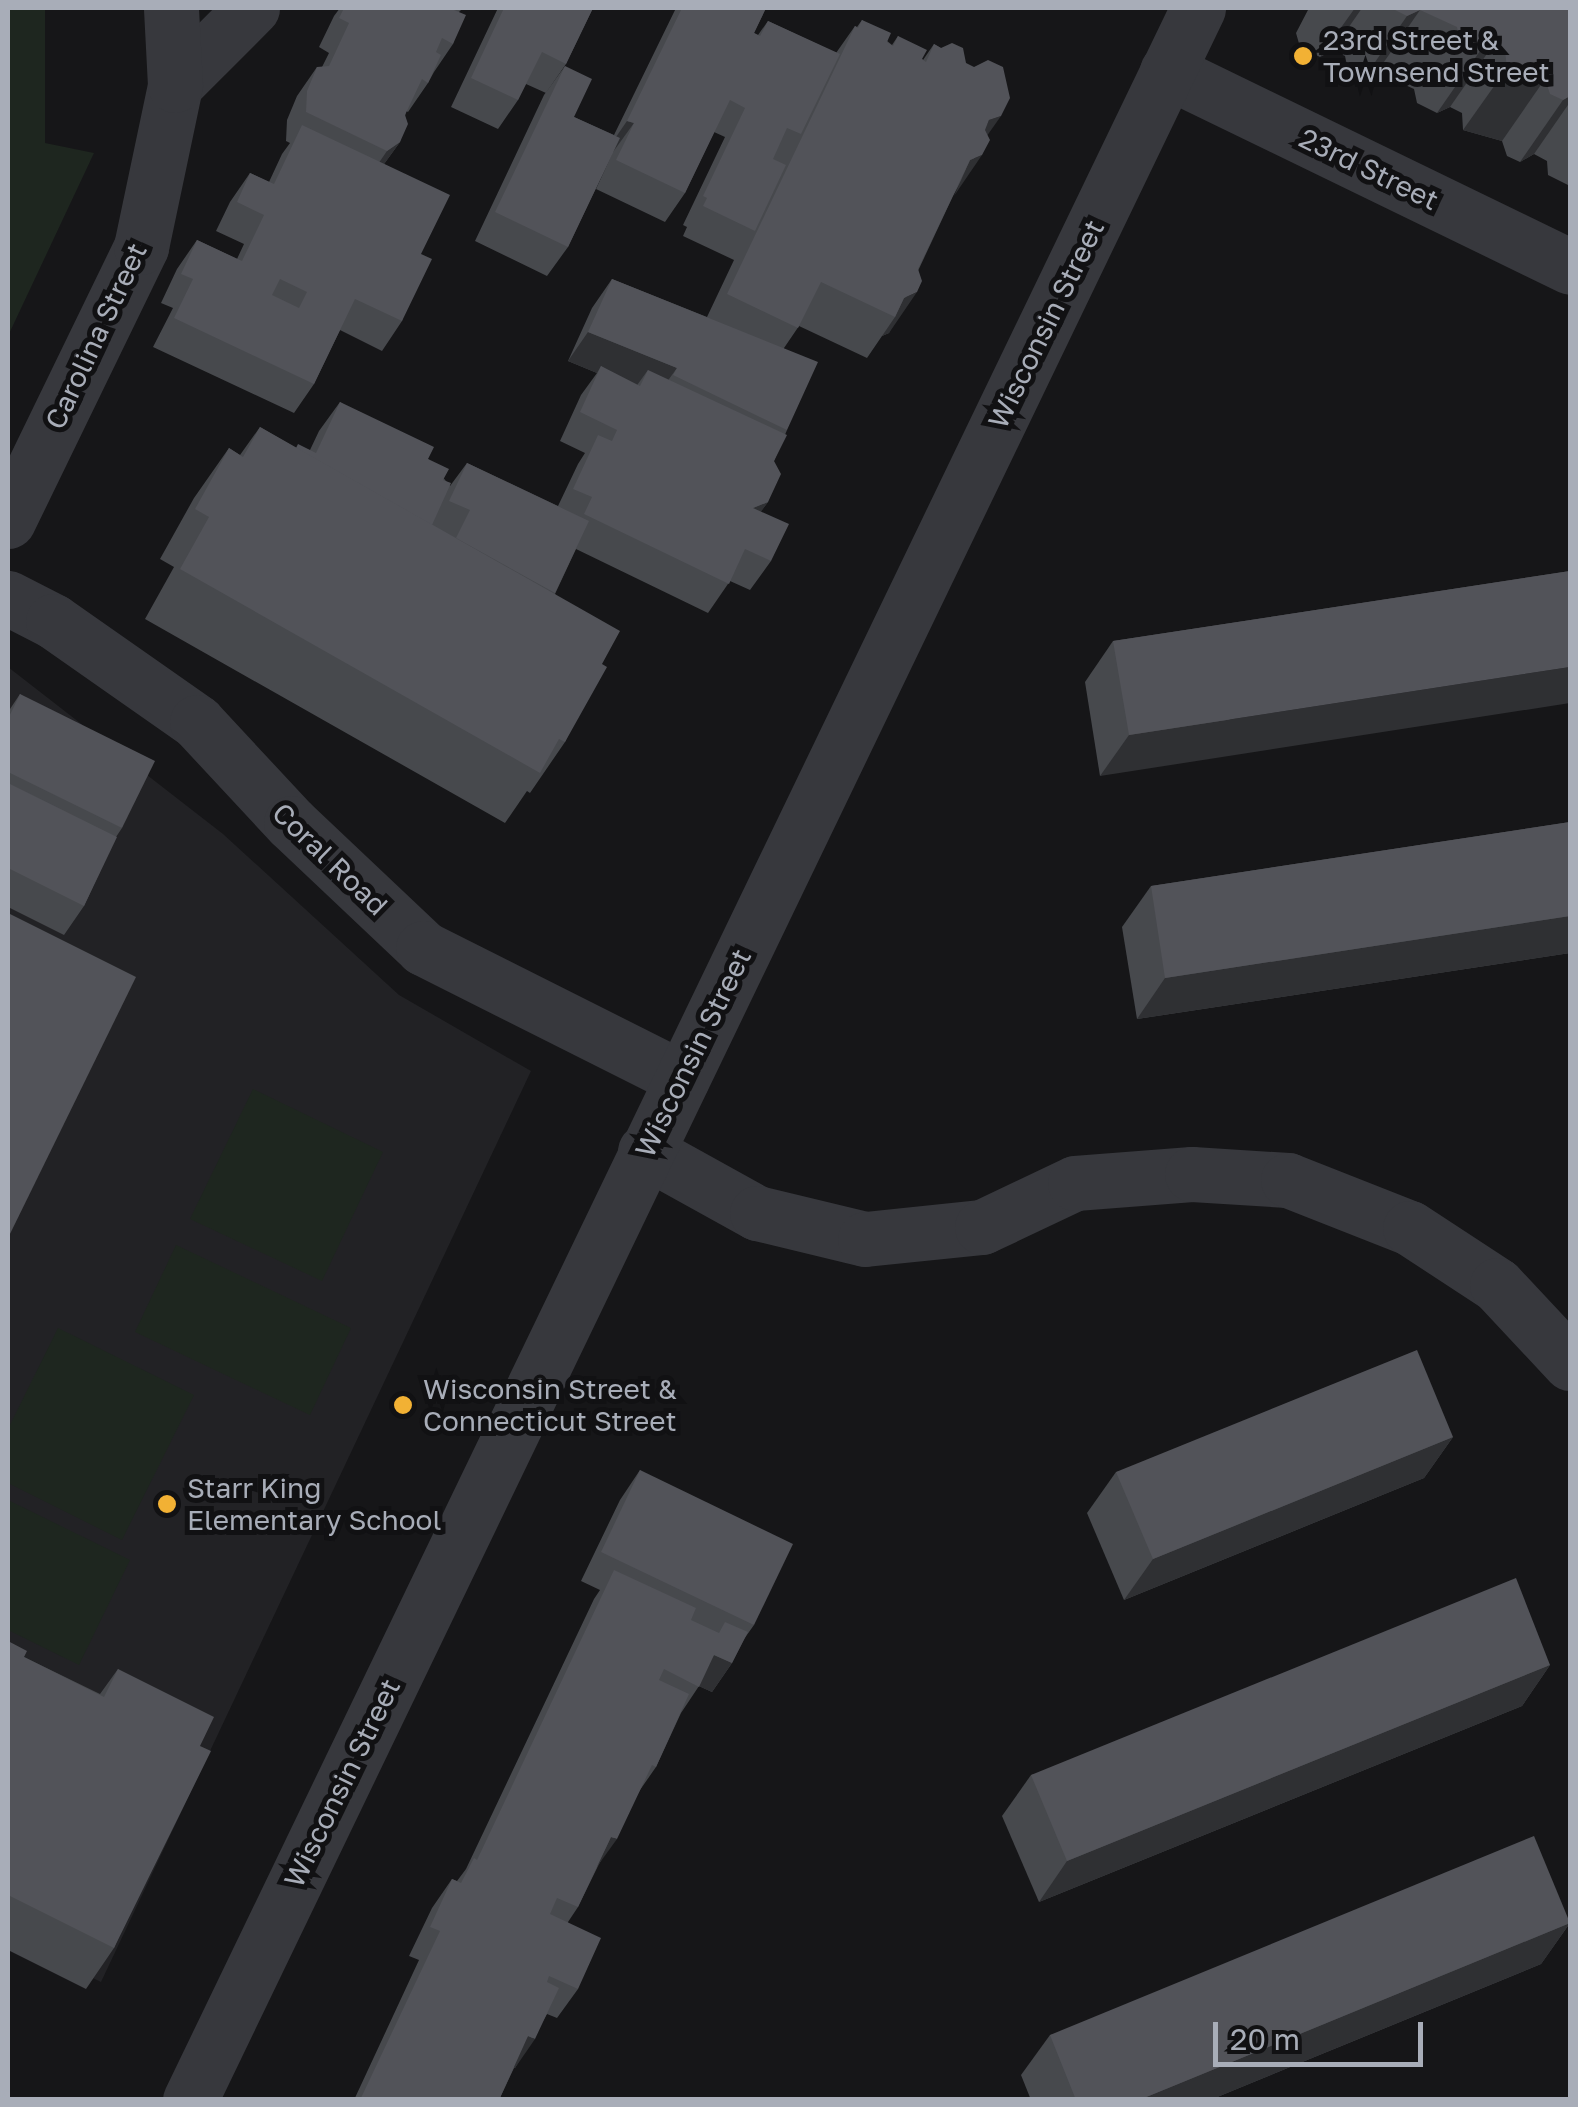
<!DOCTYPE html>
<style>
body{margin:0}
#map{position:relative;width:1578px;height:2107px;overflow:hidden;background:#161618;font-family:"Golos Text",sans-serif}
div>[style]{position:absolute}
.built>*{inset:0;background:#222225}
.green>*{inset:0;background:#1e261f}
.minor>*{height:55px;margin:-27.5px;padding:0 27.5px;transform-origin:27.5px;border-radius:27.5px;background:#37383d}
.wall>*{inset:0;background:#47494d}
.shaded-wall>*{inset:0;background:#2f3033}
.building>*{inset:0;background:#525359}
.dots>*{width:28px;height:28px;translate:-50% -50%;box-sizing:border-box;border:5px solid #111113;border-radius:50%}
span{translate:-50% -50%;white-space:nowrap;text-align:center;line-height:1.15;-webkit-text-stroke:10px #111113;paint-order:stroke}
.poi-label{font-size:28px;color:#a8adb8}
.left{translate:0 -50%;text-align:left}
.street-label{font-size:28px;color:#a8adb8}
.frame{position:absolute;inset:0;border:10px solid #a8adb8;pointer-events:none}
.scale{position:absolute;left:1213px;top:2022px;width:210px;height:45px;box-sizing:border-box;border:5px solid #a8adb8;border-top:0;padding-left:12px;font-size:30px;line-height:35px;white-space:nowrap;color:#a8adb8;-webkit-text-stroke:8px #111113;paint-order:stroke}
</style>
<div id="map">
<div class="built">
<i style="clip-path:polygon(8px 667px,223px 834px,399px 995px,531px 1071px,101px 1982px,8px 1937px)"></i>
</div>
<div class="green">
<i style="clip-path:polygon(8px 8px,58px 8px,45px 10px,45px 143px,94px 153px,8px 336px)"></i>
<i style="clip-path:polygon(253px 1089px,383px 1152px,322px 1281px,190px 1219px)"></i>
<i style="clip-path:polygon(176px 1245px,351px 1328px,310px 1415px,135px 1332px)"></i>
<i style="clip-path:polygon(58px 1328px,194px 1395px,122px 1540px,8px 1483px,8px 1429px)"></i>
<i style="clip-path:polygon(8px 1500px,130px 1560px,79px 1665px,8px 1630px)"></i>
</div>
<div class="minor">
<i style="left:1167px;top:71px;width:448px;rotate:25.9deg"></i>
<i style="left:175px;top:85px;width:109px;rotate:-45deg"></i>
<i style="left:8px;top:521px;width:305px;rotate:-64.1deg"></i>
<i style="left:141px;top:247px;width:166px;rotate:-78.1deg"></i>
<i style="left:175px;top:85px;width:77px;rotate:-93deg"></i>
<i style="left:8px;top:598px;width:51px;rotate:27.1deg"></i>
<i style="left:53px;top:621px;width:176px;rotate:35deg"></i>
<i style="left:197px;top:722px;width:138px;rotate:47.1deg"></i>
<i style="left:291px;top:823px;width:182px;rotate:43.4deg"></i>
<i style="left:423px;top:948px;width:290px;rotate:26.7deg"></i>
<i style="left:645px;top:1151px;width:128px;rotate:29deg"></i>
<i style="left:757px;top:1213px;width:111px;rotate:13.5deg"></i>
<i style="left:865px;top:1239px;width:118px;rotate:-5.9deg"></i>
<i style="left:982px;top:1227px;width:103px;rotate:-25.3deg"></i>
<i style="left:1075px;top:1183px;width:117px;rotate:-4.4deg"></i>
<i style="left:1192px;top:1174px;width:96px;rotate:3.6deg"></i>
<i style="left:1288px;top:1180px;width:131px;rotate:21.5deg"></i>
<i style="left:1410px;top:1228px;width:104px;rotate:33.2deg"></i>
<i style="left:1497px;top:1285px;width:107px;rotate:46.9deg"></i>
<i style="left:190px;top:2100px;width:2322px;rotate:-64.27deg"></i>
</div>
<div class="wall">
<i style="clip-path:polygon(340px 8px,463px 8px,459px 12px,453px 44px,434px 72px,428px 83px,408px 112px,406px 111px,400px 142px,384px 164px,421px 254px,402px 321px,382px 351px,340px 330px,314px 384px,294px 413px,153px 347px,173px 308px,161px 303px,177px 269px,197px 240px,237px 259px,244px 244px,216px 231px,230px 202px,250px 173px,269px 182px,282px 154px,290px 143px,286px 141px,287px 120px,297px 96px,317px 67px,322px 67px,329px 53px,319px 47px,334px 16px)"></i>
<i style="clip-path:polygon(498px 8px,593px 8px,566px 64px,546px 93px,526px 84px,518px 100px,498px 129px,451px 107px)"></i>
<i style="clip-path:polygon(676px 8px,766px 8px,754px 33px,758px 35px,768px 21px,836px 53px,855px 26px,857px 27px,862px 20px,892px 45px,898px 36px,923px 60px,934px 44px,966px 63px,987px 135px,953px 196px,889px 333px,882px 336px,867px 358px,799px 326px,784px 348px,787px 430px,774px 461px,768px 502px,761px 511px,771px 561px,750px 590px,730px 581px,708px 613px,576px 549px,555px 594px,602px 664px,565px 742px,530px 793px,527px 791px,505px 823px,145px 619px,174px 567px,160px 559px,194px 498px,229px 448px,240px 455px,260px 427px,296px 448px,310px 450px,319px 431px,340px 402px,428px 459px,450px 486px,467px 463px,558px 506px,578px 464px,585px 453px,560px 441px,581px 395px,597px 373px,568px 361px,592px 308px,612px 279px,707px 317px,734px 260px,683px 236px,687px 227px,683px 225px,725px 137px,714px 132px,685px 193px,665px 222px,596px 189px,613px 152px,568px 247px,547px 276px,475px 241px,544px 95px,565px 66px,574px 117px,614px 135px)"></i>
<i style="clip-path:polygon(1309px 8px,1570px 8px,1570px 186px,1548px 175px,1547px 161px,1534px 154px,1520px 162px,1507px 156px,1502px 141px,1463px 130px,1462px 113px,1450px 107px,1437px 113px,1417px 103px,1414px 89px,1377px 72px,1364px 78px,1348px 70px,1345px 56px,1333px 50px,1320px 57px,1300px 47px,1296px 33px)"></i>
<i style="clip-path:polygon(1570px 571px,1100px 776px,1085px 682px,1113px 641px)"></i>
<i style="clip-path:polygon(20px 694px,122px 828px,116px 837px,84px 906px,64px 935px,8px 907px,8px 712px)"></i>
<i style="clip-path:polygon(1570px 822px,1570px 953px,1137px 1019px,1122px 927px,1151px 886px)"></i>
<i style="clip-path:polygon(1453px 1437px,1424px 1478px,1124px 1600px,1087px 1513px,1116px 1472px)"></i>
<i style="clip-path:polygon(640px 1470px,754px 1625px,744px 1639px,732px 1663px,712px 1692px,699px 1686px,681px 1713px,656px 1767px,640px 1790px,598px 1866px,578px 1907px,568px 1922px,578px 1989px,557px 2018px,547px 2014px,515px 2068px,514px 2068px,499px 2100px,354px 2100px,419px 1960px,409px 1956px,432px 1908px,452px 1879px,457px 1881px,466px 1869px,594px 1599px,600px 1590px,581px 1581px,620px 1500px)"></i>
<i style="clip-path:polygon(8px 1641px,24px 1657px,100px 1694px,118px 1669px,200px 1746px,114px 1948px,86px 1989px,8px 1950px)"></i>
<i style="clip-path:polygon(1550px 1665px,1522px 1706px,1039px 1902px,1002px 1816px,1031px 1775px)"></i>
<i style="clip-path:polygon(1570px 1923px,1541px 1964px,1210px 2100px,1031px 2100px,1021px 2075px,1050px 2035px)"></i>
</div>
<div class="shaded-wall">
<i style="clip-path:polygon(1355px 8px,1362px 8px,1333px 50px,1320px 57px)"></i>
<i style="clip-path:polygon(1420px 10px,1377px 72px,1364px 78px,1407px 16px)"></i>
<i style="clip-path:polygon(1493px 45px,1450px 107px,1437px 113px,1480px 51px)"></i>
<i style="clip-path:polygon(1507px 68px,1545px 79px,1502px 141px,1463px 130px)"></i>
<i style="clip-path:polygon(1570px 96px,1570px 102px,1534px 154px,1520px 162px,1563px 100px)"></i>
<i style="clip-path:polygon(1001px 116px,972px 157px,989px 120px)"></i>
<i style="clip-path:polygon(627px 121px,634px 123px,613px 152px,607px 150px)"></i>
<i style="clip-path:polygon(400px 142px,379px 171px,367px 180px,387px 151px)"></i>
<i style="clip-path:polygon(982px 155px,954px 196px,970px 160px)"></i>
<i style="clip-path:polygon(917px 292px,889px 333px,882px 336px,895px 317px,904px 298px)"></i>
<i style="clip-path:polygon(588px 332px,677px 368px,656px 397px,648px 370px,635px 388px,601px 366px,597px 373px,568px 361px)"></i>
<i style="clip-path:polygon(768px 502px,747px 531px,753px 508px)"></i>
<i style="clip-path:polygon(1570px 667px,1570px 703px,1100px 776px,1129px 735px)"></i>
<i style="clip-path:polygon(1570px 916px,1570px 953px,1137px 1019px,1165px 978px)"></i>
<i style="clip-path:polygon(1453px 1437px,1424px 1478px,1124px 1600px,1153px 1559px)"></i>
<i style="clip-path:polygon(714px 1655px,732px 1663px,712px 1692px,694px 1684px)"></i>
<i style="clip-path:polygon(1550px 1665px,1522px 1706px,1039px 1902px,1067px 1861px)"></i>
<i style="clip-path:polygon(611px 1837px,617px 1839px,596px 1868px)"></i>
<i style="clip-path:polygon(1570px 1923px,1541px 1964px,1210px 2100px,1139px 2100px)"></i>
<i style="clip-path:polygon(528px 2036px,535px 2039px,515px 2068px,508px 2065px)"></i>
</div>
<div class="building">
<i style="clip-path:polygon(344px 8px,459px 8px,454px 10px,466px 15px,453px 44px,442px 38px,436px 52px,441px 55px,428px 83px,422px 79px,405px 115px,408px 124px,400px 142px,387px 151px,306px 112px,307px 91px,317px 67px,329px 66px,349px 23px,339px 18px)"></i>
<i style="clip-path:polygon(504px 8px,593px 8px,566px 64px,542px 52px,518px 100px,471px 78px)"></i>
<i style="clip-path:polygon(682px 8px,766px 8px,754px 33px,760px 36px,768px 21px,840px 54px,801px 134px,787px 128px,773px 159px,786px 165px,755px 231px,703px 206px,707px 198px,703px 196px,745px 108px,730px 100px,685px 193px,616px 160px,634px 123px,627px 121px)"></i>
<i style="clip-path:polygon(1391px 8px,1570px 8px,1570px 96px,1563px 100px,1550px 94px,1545px 79px,1507px 68px,1505px 51px,1493px 45px,1480px 51px,1460px 41px,1457px 27px,1420px 10px,1407px 16px)"></i>
<i style="clip-path:polygon(862px 20px,891px 33px,887px 42px,893px 46px,898px 36px,927px 50px,922px 59px,926px 62px,934px 44px,941px 48px,952px 43px,963px 48px,966px 63px,974px 67px,988px 60px,1003px 67px,1010px 98px,1001px 116px,989px 120px,985px 130px,990px 140px,982px 155px,970px 160px,918px 269px,922px 281px,917px 292px,904px 298px,895px 317px,821px 282px,798px 328px,727px 294px,855px 26px,858px 28px)"></i>
<i style="clip-path:polygon(565px 66px,592px 79px,574px 117px,620px 138px,568px 247px,495px 212px)"></i>
<i style="clip-path:polygon(evenodd,302px 125px,450px 195px,421px 254px,432px 259px,402px 321px,355px 299px,314px 384px,174px 318px,193px 279px,181px 274px,197px 240px,242px 261px,264px 215px,237px 202px,250px 173px,274px 184px,302px 125px,280px 279px,307px 292px,299px 308px,272px 295px,280px 279px)"></i>
<i style="clip-path:polygon(612px 279px,818px 362px,787px 430px,673px 375px,677px 368px,588px 332px)"></i>
<i style="clip-path:polygon(601px 366px,640px 386px,648px 370px,787px 435px,774px 461px,781px 474px,768px 502px,753px 508px,789px 524px,771px 561px,745px 549px,729px 584px,584px 514px,592px 497px,573px 489px,598px 435px,612px 441px,617px 430px,580px 412px)"></i>
<i style="clip-path:polygon(340px 402px,434px 447px,428px 459px,449px 469px,443px 480px,451px 483px,432px 525px,296px 448px,298px 444px,316px 453px)"></i>
<i style="clip-path:polygon(260px 427px,620px 631px,602px 664px,607px 667px,565px 742px,559px 739px,540px 773px,180px 569px,209px 517px,195px 509px,229px 448px,243px 457px)"></i>
<i style="clip-path:polygon(467px 463px,589px 521px,555px 593px,456px 538px,470px 510px,449px 501px)"></i>
<i style="clip-path:polygon(1570px 571px,1570px 667px,1129px 735px,1113px 641px)"></i>
<i style="clip-path:polygon(20px 694px,155px 761px,122px 828px,8px 772px,8px 719px)"></i>
<i style="clip-path:polygon(8px 783px,117px 837px,84px 906px,8px 868px)"></i>
<i style="clip-path:polygon(1570px 822px,1570px 916px,1165px 978px,1151px 886px)"></i>
<i style="clip-path:polygon(8px 913px,136px 977px,8px 1238px)"></i>
<i style="clip-path:polygon(1417px 1350px,1453px 1437px,1153px 1559px,1116px 1472px)"></i>
<i style="clip-path:polygon(640px 1470px,793px 1544px,754px 1625px,601px 1552px)"></i>
<i style="clip-path:polygon(614px 1570px,696px 1608px,691px 1620px,719px 1633px,725px 1622px,748px 1632px,732px 1663px,714px 1655px,699px 1687px,664px 1669px,659px 1680px,689px 1694px,656px 1767px,652px 1765px,617px 1839px,611px 1837px,578px 1907px,557px 1898px,550px 1914px,601px 1938px,578px 1989px,549px 1976px,547px 1982px,559px 1988px,535px 2039px,528px 2036px,499px 2100px,360px 2100px,440px 1931px,430px 1927px,452px 1879px,461px 1883px,474px 1858px,477px 1860px)"></i>
<i style="clip-path:polygon(1516px 1578px,1550px 1665px,1067px 1861px,1031px 1775px)"></i>
<i style="clip-path:polygon(8px 1641px,27px 1651px,24px 1657px,104px 1697px,118px 1669px,214px 1717px,200px 1746px,211px 1751px,114px 1948px,8px 1895px)"></i>
<i style="clip-path:polygon(1534px 1836px,1570px 1923px,1139px 2100px,1076px 2100px,1050px 2035px)"></i>
</div>
<div class="dots">
<i style="left:1303px;top:56px;background:#f2b134"></i>
<i style="left:403px;top:1405px;background:#f2b134"></i>
<i style="left:167px;top:1504px;background:#f2b134"></i>
</div>
<div class="poi-label">
<span class="left" style="left:1323px;top:56px">23rd Street &amp;<br>Townsend Street</span>
<span class="left" style="left:423px;top:1405px">Wisconsin Street &amp;<br>Connecticut Street</span>
<span class="left" style="left:187px;top:1504px">Starr King<br>Elementary School</span>
</div>
<div class="street-label">
<span style="left:1369px;top:169px;rotate:26deg">23rd Street</span>
<span style="left:1046px;top:324px;rotate:-64deg">Wisconsin Street</span>
<span style="left:96px;top:336px;rotate:-65deg">Carolina Street</span>
<span style="left:330px;top:859px;rotate:44deg">Coral Road</span>
<span style="left:693px;top:1053px;rotate:-64deg">Wisconsin Street</span>
<span style="left:342px;top:1783px;rotate:-64deg">Wisconsin Street</span>
</div>
<div class="frame"></div>
<div class="scale">20 m</div>
</div>
